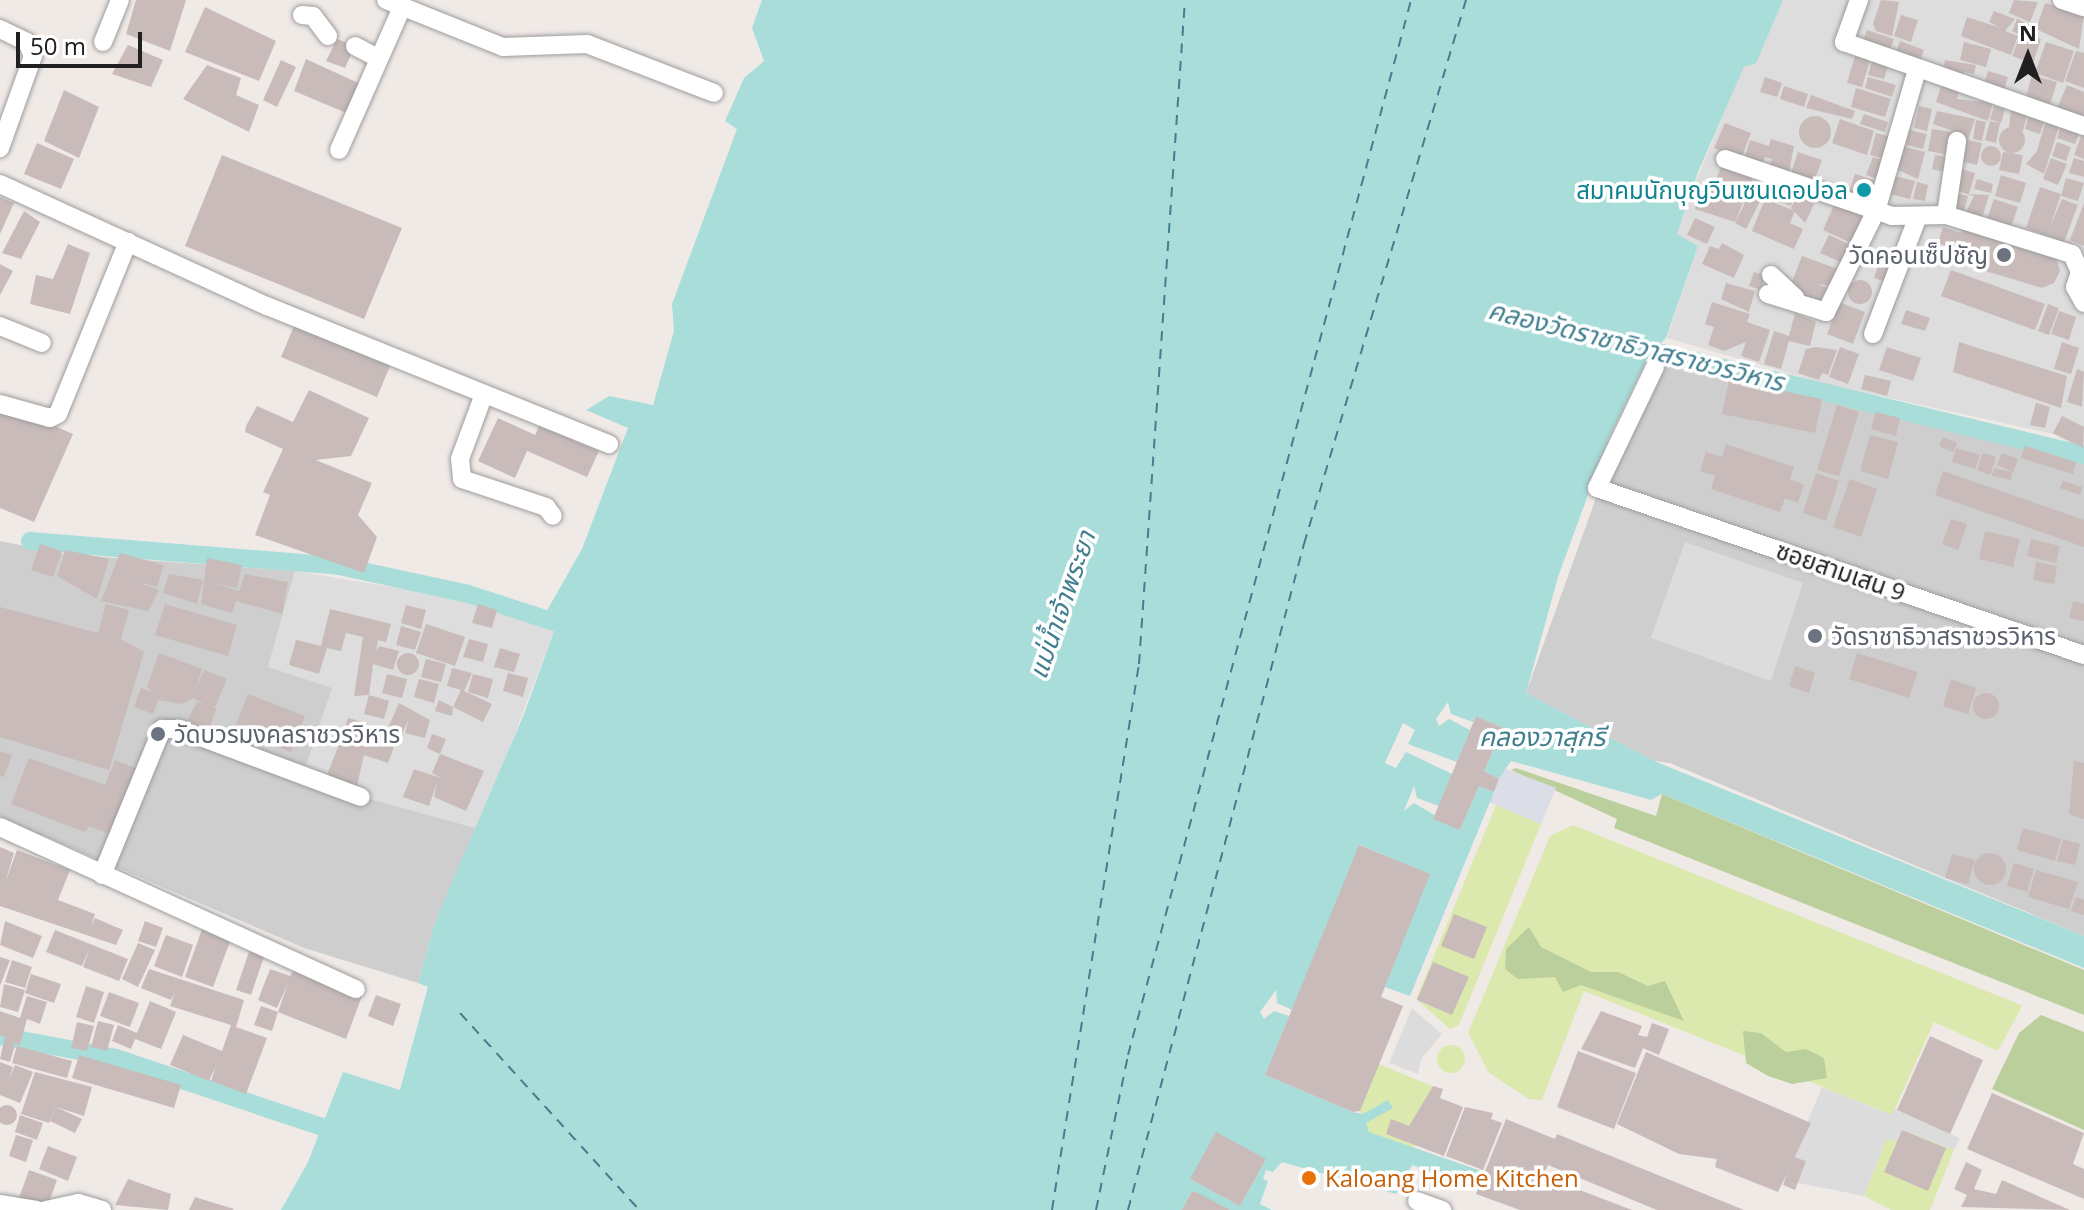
<!DOCTYPE html>
<meta charset="utf-8">
<style>
body{margin:0}
#map{position:relative;width:2084px;height:1210px;overflow:hidden;background:#f0eae7;font-family:"Open Sans","Noto Sans Thai",sans-serif}
div>[style]{position:absolute}
.residential>*{inset:0;background:#dedddd}
.religious>*{inset:0;background:#cecece}
.grass>*{inset:0;background:#dce9ae}
.round{border-radius:50%}
.forest>*{inset:0;background:#bacf9c}
.parking>*{inset:0;background:#dcdcdc}
.plaza>*{inset:0;background:#dbdee6}
.water>*{inset:0;background:#a8ddda}
.canal>*{height:18px;margin:-9px;padding:0 9px;transform-origin:9px;border-radius:9px;background:#a8ddda}
.ferry>*{height:2px;margin-top:-1px;transform-origin:0;background:repeating-linear-gradient(90deg,#417f8f 0 10px,transparent 0 18px)}
.building>*{inset:0;background:#c8bbba}
.roads{filter:drop-shadow(0 0 2px #9d9d9d) drop-shadow(0 0 2px #9d9d9d)}
.minor>*{height:18px;margin:-9px;padding:0 9px;transform-origin:9px;border-radius:9px;background:#fff}
.dots>*{width:22px;height:22px;translate:-50% -50%;box-sizing:border-box;border:4px solid #fff;border-radius:50%}
span{translate:-50% -50%;white-space:nowrap;text-align:center;line-height:1.15;-webkit-text-stroke:7px #fff;paint-order:stroke}
.culture-label{font-size:24px;color:#0d838f}
.right{translate:-100% -50%;text-align:right}
.worship-label{font-size:24px;color:#5b616d}
.left{translate:0 -50%;text-align:left}
.street-label{font-size:24px;color:#202020}
.food-label{font-size:24px;color:#c56008}
.water-label{font-size:26px;color:#417f8f;font-style:italic}
.north{position:absolute;left:1988px;top:16px;width:80px;height:80px;-webkit-text-stroke:6px #fff;paint-order:stroke;rotate:0deg;font-size:22px;font-weight:700;line-height:32px;text-align:center;color:#202020}
.north::after{content:'';display:block;margin:auto;width:28px;height:36px;background:#202020;clip-path:polygon(50% 0,100% 100%,50% 72%,0 100%)}
.scale{position:absolute;left:16px;top:32px;width:126px;height:36px;box-sizing:border-box;border:4px solid #202020;border-top:0;padding-left:10px;font-size:24px;line-height:28px;white-space:nowrap;color:#202020;-webkit-text-stroke:6px #fff;paint-order:stroke}
</style>
<div id="map">
<div class="residential">
<i style="clip-path:polygon(1781px 0,2084px 0,2084px 450px,2053px 434px,1826px 384px,1667px 338px,1698px 246px,1677px 234px,1683px 211px,1744px 66px,1756px 62px)"></i>
<i style="clip-path:polygon(295px 571px,440px 595px,554px 630px,479px 829px,300px 780px,268px 667px)"></i>
</div>
<div class="religious">
<i style="clip-path:polygon(1662px 365px,1787px 389px,2066px 454px,2084px 464px,2084px 936px,1670px 763px,1654px 761px,1526px 693px,1596px 498px)"></i>
<i style="clip-path:polygon(0 541px,63px 554px,295px 571px,268px 667px,332px 688px,301px 780px,479px 829px,435px 922px,418px 983px,304px 948px,0 817px)"></i>
</div>
<div class="grass">
<i style="clip-path:polygon(1496px 805px,1541px 824px,1459px 1025px,1450px 1029px,1416px 999px)"></i>
<i style="clip-path:polygon(1573px 825px,2021px 1005px,2021px 1008px,1998px 1051px,1934px 1022px,1892px 1115px,1584px 991px,1542px 1100px,1529px 1099px,1489px 1073px,1468px 1033px,1550px 836px)"></i>
<i class="round" style="left:1437px;top:1045px;width:28px;height:28px"></i>
<i style="clip-path:polygon(1379px 1064px,1439px 1089px,1414px 1148px,1369px 1132px,1360px 1111px)"></i>
<i style="clip-path:polygon(1902px 1130px,1954px 1150px,1930px 1210px,1891px 1210px,1864px 1196px,1886px 1139px)"></i>
</div>
<div class="forest">
<i style="clip-path:polygon(1516px 768px,1656px 816px,1662px 794px,2084px 970px,2084px 1015px,1614px 828px,1617px 819px,1511px 770px)"></i>
<i style="clip-path:polygon(1529px 927px,1541px 947px,1591px 972px,1618px 972px,1648px 986px,1665px 981px,1684px 1021px,1581px 985px,1563px 992px,1555px 977px,1518px 979px,1505px 969px,1506px 949px)"></i>
<i style="clip-path:polygon(2041px 1015px,2084px 1032px,2084px 1130px,1992px 1089px,2019px 1033px)"></i>
<i style="clip-path:polygon(1743px 1031px,1761px 1033px,1786px 1052px,1806px 1049px,1824px 1058px,1827px 1078px,1792px 1084px,1768px 1076px,1746px 1063px)"></i>
</div>
<div class="parking">
<i style="clip-path:polygon(1685px 542px,1803px 583px,1771px 681px,1651px 638px)"></i>
<i style="clip-path:polygon(1412px 1008px,1442px 1034px,1421px 1059px,1418px 1074px,1389px 1063px)"></i>
<i style="clip-path:polygon(1822px 1087px,1891px 1115px,1894px 1109px,1960px 1138px,1954px 1150px,1902px 1130px,1897px 1142px,1886px 1139px,1864px 1196px,1783px 1180px)"></i>
</div>
<div class="plaza">
<i style="clip-path:polygon(1504px 768px,1556px 788px,1541px 824px,1489px 802px)"></i>
</div>
<div class="water">
<i style="clip-path:polygon(evenodd,762px 0,1783px 0,1756px 63px,1744px 67px,1698px 172px,1677px 234px,1698px 246px,1666px 338px,1649px 355px,1608px 440px,1558px 577px,1526px 693px,1654px 761px,2084px 936px,2084px 968px,1662px 794px,1651px 800px,1511px 761px,1499px 779px,1484px 771px,1503px 728px,1476px 716px,1473px 722px,1451px 714px,1448px 702px,1436px 719px,1439px 726px,1449px 719px,1470px 730px,1457px 762px,1408px 744px,1415px 730px,1403px 723px,1385px 763px,1396px 768px,1406px 752px,1452px 774px,1439px 806px,1417px 798px,1414px 786px,1404px 811px,1414px 803px,1460px 830px,1479px 786px,1494px 792px,1410px 996px,1385px 987px,1429px 874px,1360px 845px,1292px 1010px,1277px 1003px,1276px 990px,1260px 1012px,1264px 1019px,1274px 1011px,1289px 1016px,1265px 1075px,1353px 1112px,1363px 1114px,1388px 1100px,1393px 1108px,1366px 1123px,1369px 1132px,1484px 1172px,1478px 1189px,1412px 1165px,1396px 1194px,1282px 1162px,1273px 1172px,1266px 1170px,1263px 1179px,1268px 1181px,1260px 1204px,1272px 1210px,1230px 1210px,1192px 1191px,1182px 1210px,281px 1210px,308px 1162px,343px 1072px,400px 1090px,428px 987px,418px 983px,435px 922px,524px 714px,554px 631px,545px 614px,582px 549px,628px 428px,586px 410px,609px 396px,653px 405px,674px 331px,672px 304px,737px 129px,725px 121px,744px 78px,764px 61px,752px 28px,762px 0,1266px 1159px,1240px 1206px,1190px 1179px,1266px 1159px)"></i>
</div>
<div class="canal">
<i style="left:1629px;top:345px;width:468px;rotate:13.6deg"></i>
<i style="left:30px;top:541px;width:310px;rotate:4.6deg"></i>
<i style="left:339px;top:566px;width:132px;rotate:12.2deg"></i>
<i style="left:468px;top:594px;width:107px;rotate:17.9deg"></i>
<i style="left:0;top:1036px;width:118px;rotate:10.7deg"></i>
<i style="left:116px;top:1058px;width:239px;rotate:18.5deg"></i>
</div>
<div class="ferry">
<i style="left:460px;top:1013px;width:266px;rotate:47.7deg"></i>
<i style="left:1052px;top:1210px;width:553px;rotate:-80.95deg"></i>
<i style="left:1139px;top:664px;width:666px;rotate:-86.04deg"></i>
<i style="left:1096px;top:1210px;width:158px;rotate:-78.3deg"></i>
<i style="left:1128px;top:1055px;width:1092px;rotate:-74.98deg"></i>
<i style="left:1128px;top:1210px;width:689px;rotate:-75.2deg"></i>
<i style="left:1304px;top:544px;width:568px;rotate:-73.42deg"></i>
</div>
<div class="building">
<i style="clip-path:polygon(136px 0,186px 0,170px 51px,126px 34px)"></i>
<i style="clip-path:polygon(1881px 0,1899px 2px,1892px 36px,1876px 31px,1873px 24px)"></i>
<i style="clip-path:polygon(2014px 0,2038px 2px,2030px 22px,2009px 13px)"></i>
<i style="clip-path:polygon(2045px 3px,2084px 14px,2079px 49px,2036px 29px)"></i>
<i style="clip-path:polygon(205px 7px,276px 41px,259px 81px,185px 52px)"></i>
<i style="clip-path:polygon(1994px 11px,2015px 19px,2005px 31px,2018px 36px,2011px 55px,1961px 36px,1967px 17px,2001px 28px,1989px 22px)"></i>
<i style="clip-path:polygon(1901px 15px,1918px 20px,1911px 42px,1894px 36px)"></i>
<i style="clip-path:polygon(2017px 19px,2030px 25px,2026px 33px,2041px 39px,2033px 63px,2012px 56px,2020px 36px,2025px 37px,2012px 31px)"></i>
<i style="clip-path:polygon(1867px 30px,1894px 39px,1888px 55px,1861px 46px)"></i>
<i style="clip-path:polygon(337px 39px,355px 46px,345px 68px,326px 61px)"></i>
<i style="clip-path:polygon(1900px 41px,1924px 50px,1918px 66px,1894px 58px)"></i>
<i style="clip-path:polygon(1964px 42px,1991px 49px,1986px 67px,1960px 60px)"></i>
<i style="clip-path:polygon(2046px 42px,2074px 51px,2063px 83px,2035px 73px)"></i>
<i style="clip-path:polygon(128px 45px,163px 60px,151px 87px,112px 74px)"></i>
<i style="clip-path:polygon(2076px 51px,2084px 53px,2084px 88px,2065px 81px)"></i>
<i style="clip-path:polygon(1855px 56px,1870px 60px,1862px 87px,1847px 83px)"></i>
<i style="clip-path:polygon(306px 59px,367px 87px,351px 115px,294px 91px)"></i>
<i style="clip-path:polygon(281px 60px,296px 67px,277px 107px,263px 100px)"></i>
<i style="clip-path:polygon(1945px 60px,1976px 65px,1974px 74px,1964px 72px,1964px 84px,1942px 76px)"></i>
<i style="clip-path:polygon(1872px 61px,1888px 66px,1884px 79px,1868px 75px)"></i>
<i style="clip-path:polygon(207px 65px,241px 78px,236px 95px,259px 105px,249px 132px,183px 99px)"></i>
<i style="clip-path:polygon(1988px 71px,2008px 77px,2002px 97px,1982px 91px)"></i>
<i style="clip-path:polygon(2032px 75px,2057px 82px,2049px 108px,2025px 101px)"></i>
<i style="clip-path:polygon(1765px 77px,1782px 83px,1777px 97px,1760px 92px)"></i>
<i style="clip-path:polygon(1868px 77px,1896px 85px,1892px 97px,1865px 88px)"></i>
<i style="clip-path:polygon(2067px 85px,2084px 92px,2084px 120px,2056px 111px)"></i>
<i style="clip-path:polygon(1784px 86px,1808px 94px,1804px 107px,1780px 99px)"></i>
<i style="clip-path:polygon(1941px 86px,1959px 91px,1957px 99px,1993px 103px,1988px 121px,1936px 102px)"></i>
<i style="clip-path:polygon(1856px 88px,1891px 99px,1885px 117px,1851px 107px)"></i>
<i style="clip-path:polygon(64px 90px,99px 107px,79px 158px,44px 141px)"></i>
<i style="clip-path:polygon(1811px 95px,1855px 111px,1852px 119px,1806px 108px)"></i>
<i style="clip-path:polygon(1919px 106px,1932px 109px,1927px 131px,1914px 128px)"></i>
<i style="clip-path:polygon(1994px 106px,2005px 109px,2001px 123px,1990px 119px)"></i>
<i style="clip-path:polygon(1937px 111px,1975px 119px,1968px 140px,1982px 143px,1977px 165px,1960px 161px,1959px 133px,1933px 124px)"></i>
<i style="clip-path:polygon(2011px 111px,2027px 115px,2023px 131px,2009px 128px)"></i>
<i style="clip-path:polygon(2030px 111px,2046px 116px,2040px 134px,2025px 129px)"></i>
<i style="clip-path:polygon(1864px 114px,1888px 122px,1885px 132px,1860px 124px)"></i>
<i class="round" style="left:1799px;top:116px;width:32px;height:32px"></i>
<i style="clip-path:polygon(2047px 116px,2061px 120px,2044px 174px,2026px 164px,2037px 151px)"></i>
<i style="clip-path:polygon(1840px 119px,1874px 131px,1867px 155px,1832px 143px)"></i>
<i style="clip-path:polygon(1976px 120px,1986px 122px,1982px 141px,1973px 139px)"></i>
<i style="clip-path:polygon(1990px 121px,2000px 123px,1996px 143px,1985px 140px)"></i>
<i style="clip-path:polygon(2063px 121px,2081px 128px,2075px 144px,2057px 138px)"></i>
<i style="clip-path:polygon(1725px 123px,1751px 133px,1741px 159px,1714px 148px)"></i>
<i class="round" style="left:1999px;top:127px;width:26px;height:26px"></i>
<i style="clip-path:polygon(1932px 129px,1953px 132px,1949px 155px,1928px 151px)"></i>
<i style="clip-path:polygon(2084px 129px,2084px 159px,2074px 155px)"></i>
<i style="clip-path:polygon(1909px 130px,1927px 134px,1923px 149px,1906px 145px)"></i>
<i style="clip-path:polygon(1876px 133px,1895px 138px,1889px 160px,1870px 155px)"></i>
<i style="clip-path:polygon(1771px 139px,1794px 146px,1788px 178px,1768px 171px,1772px 159px,1765px 157px,1761px 169px,1743px 163px,1750px 140px,1769px 146px)"></i>
<i style="clip-path:polygon(2057px 142px,2071px 147px,2066px 161px,2052px 156px)"></i>
<i style="clip-path:polygon(37px 143px,74px 159px,61px 189px,24px 174px)"></i>
<i style="clip-path:polygon(1902px 146px,1925px 152px,1918px 179px,1896px 169px)"></i>
<i class="round" style="left:1981px;top:146px;width:20px;height:20px"></i>
<i style="clip-path:polygon(1798px 152px,1822px 160px,1813px 184px,1790px 176px)"></i>
<i style="clip-path:polygon(2003px 152px,2023px 155px,2019px 174px,1999px 170px)"></i>
<i style="clip-path:polygon(222px 155px,402px 228px,364px 319px,185px 246px)"></i>
<i style="clip-path:polygon(1935px 155px,1952px 158px,1949px 173px,1932px 169px)"></i>
<i style="clip-path:polygon(1873px 157px,1889px 162px,1882px 181px,1866px 175px)"></i>
<i style="clip-path:polygon(2051px 158px,2067px 164px,2058px 185px,2043px 179px)"></i>
<i style="clip-path:polygon(2074px 158px,2084px 161px,2084px 177px,2069px 173px)"></i>
<i style="clip-path:polygon(1722px 164px,1754px 175px,1735px 222px,1695px 209px,1700px 182px,1734px 196px,1714px 185px)"></i>
<i style="clip-path:polygon(1957px 168px,1975px 173px,1969px 194px,1989px 195px,1982px 218px,1966px 212px,1974px 196px,1951px 189px)"></i>
<i style="clip-path:polygon(1855px 174px,1881px 182px,1873px 207px,1847px 198px)"></i>
<i style="clip-path:polygon(2001px 175px,2026px 183px,2020px 203px,1995px 196px)"></i>
<i style="clip-path:polygon(1894px 176px,1915px 181px,1910px 199px,1890px 194px)"></i>
<i style="clip-path:polygon(2066px 178px,2084px 183px,2078px 201px,2061px 196px)"></i>
<i style="clip-path:polygon(1977px 179px,1993px 184px,1991px 193px,1974px 189px)"></i>
<i style="clip-path:polygon(1917px 182px,1928px 185px,1925px 201px,1913px 199px)"></i>
<i style="clip-path:polygon(1782px 187px,1796px 192px,1791px 206px,1777px 201px)"></i>
<i style="clip-path:polygon(2040px 187px,2061px 194px,2050px 227px,2062px 199px,2078px 205px,2064px 242px,2026px 228px)"></i>
<i style="clip-path:polygon(1752px 188px,1764px 193px,1746px 229px,1735px 223px)"></i>
<i style="clip-path:polygon(1799px 192px,1816px 200px,1805px 223px,1791px 208px)"></i>
<i style="clip-path:polygon(1951px 192px,1968px 196px,1964px 211px,1948px 208px)"></i>
<i style="clip-path:polygon(0 197px,14px 203px,0 234px)"></i>
<i style="clip-path:polygon(1765px 199px,1795px 211px,1790px 223px,1803px 229px,1794px 249px,1752px 231px)"></i>
<i style="clip-path:polygon(1994px 199px,2018px 207px,2011px 227px,1987px 219px)"></i>
<i style="clip-path:polygon(1835px 203px,1866px 217px,1853px 244px,1823px 230px)"></i>
<i style="clip-path:polygon(2084px 203px,2084px 246px,2070px 240px)"></i>
<i style="clip-path:polygon(24px 211px,40px 222px,21px 259px,2px 253px)"></i>
<i style="clip-path:polygon(1695px 218px,1715px 227px,1707px 244px,1687px 235px)"></i>
<i style="clip-path:polygon(1964px 223px,2056px 258px,2060px 271px,2054px 283px,2042px 288px,1952px 261px,1956px 249px,1938px 243px,1943px 227px,1961px 233px)"></i>
<i style="clip-path:polygon(1829px 235px,1853px 246px,1845px 264px,1820px 253px)"></i>
<i style="clip-path:polygon(1722px 243px,1744px 255px,1734px 278px,1702px 264px,1710px 246px,1719px 249px)"></i>
<i style="clip-path:polygon(68px 244px,90px 253px,70px 314px,30px 304px,36px 275px,53px 279px)"></i>
<i style="clip-path:polygon(1802px 256px,1838px 269px,1831px 286px,1817px 284px,1830px 289px,1823px 309px,1811px 305px,1816px 290px,1811px 301px,1788px 292px)"></i>
<i style="clip-path:polygon(1880px 260px,1896px 266px,1890px 283px,1874px 278px)"></i>
<i style="clip-path:polygon(0 264px,13px 271px,0 295px)"></i>
<i style="clip-path:polygon(1951px 270px,2045px 304px,2035px 330px,1941px 296px)"></i>
<i style="clip-path:polygon(1754px 272px,1765px 276px,1761px 290px,1749px 286px)"></i>
<i class="round" style="left:1848px;top:280px;width:24px;height:24px"></i>
<i style="clip-path:polygon(1726px 283px,1755px 291px,1749px 312px,1721px 299px)"></i>
<i style="clip-path:polygon(1712px 302px,1750px 314px,1747px 322px,1770px 330px,1759px 362px,1741px 356px,1746px 342px,1724px 351px,1708px 345px,1714px 327px,1705px 324px)"></i>
<i style="clip-path:polygon(1839px 302px,1865px 312px,1853px 344px,1827px 334px)"></i>
<i style="clip-path:polygon(2048px 304px,2059px 308px,2049px 335px,2038px 331px)"></i>
<i style="clip-path:polygon(1906px 310px,1930px 318px,1925px 331px,1901px 324px)"></i>
<i style="clip-path:polygon(2059px 311px,2076px 317px,2069px 340px,2051px 334px)"></i>
<i style="clip-path:polygon(1795px 313px,1816px 322px,1810px 346px,1789px 341px,1781px 369px,1764px 364px,1774px 331px,1789px 336px)"></i>
<i style="clip-path:polygon(294px 326px,390px 366px,377px 397px,281px 357px)"></i>
<i style="clip-path:polygon(1959px 342px,2067px 376px,2061px 408px,1953px 372px)"></i>
<i style="clip-path:polygon(2062px 342px,2079px 348px,2071px 374px,2054px 369px)"></i>
<i style="clip-path:polygon(1816px 347px,1837px 350px,1828px 375px,1822px 373px,1819px 380px,1798px 373px,1806px 349px)"></i>
<i style="clip-path:polygon(1840px 347px,1859px 354px,1848px 384px,1829px 377px)"></i>
<i style="clip-path:polygon(1887px 347px,1921px 358px,1913px 381px,1879px 370px)"></i>
<i style="clip-path:polygon(2077px 369px,2084px 372px,2082px 407px,2067px 402px)"></i>
<i style="clip-path:polygon(1865px 375px,1891px 381px,1887px 396px,1861px 389px)"></i>
<i style="clip-path:polygon(1729px 380px,1822px 399px,1815px 433px,1722px 414px)"></i>
<i style="clip-path:polygon(309px 390px,369px 418px,351px 456px,316px 460px,372px 483px,358px 515px,377px 537px,364px 573px,255px 535px,270px 495px,263px 492px,283px 449px,245px 432px,246px 426px,257px 406px,293px 422px)"></i>
<i style="clip-path:polygon(0 402px,73px 434px,34px 522px,0 508px)"></i>
<i style="clip-path:polygon(2036px 403px,2050px 407px,2045px 428px,2030px 425px)"></i>
<i style="clip-path:polygon(1837px 405px,1859px 412px,1839px 476px,1817px 470px)"></i>
<i style="clip-path:polygon(1876px 412px,1900px 418px,1896px 436px,1871px 429px)"></i>
<i style="clip-path:polygon(2062px 416px,2084px 427px,2083px 448px,2053px 433px)"></i>
<i style="clip-path:polygon(498px 418px,535px 435px,539px 426px,599px 451px,587px 477px,527px 451px,515px 478px,478px 461px)"></i>
<i style="clip-path:polygon(1870px 435px,1898px 442px,1888px 479px,1860px 471px)"></i>
<i style="clip-path:polygon(1943px 437px,1957px 443px,1953px 452px,1939px 446px)"></i>
<i style="clip-path:polygon(1726px 444px,1794px 467px,1790px 479px,1804px 485px,1798px 503px,1785px 498px,1780px 512px,1711px 489px,1715px 476px,1700px 471px,1706px 452px,1722px 457px)"></i>
<i style="clip-path:polygon(2025px 446px,2076px 462px,2073px 474px,2021px 458px)"></i>
<i style="clip-path:polygon(1956px 448px,1980px 455px,1975px 469px,1952px 462px)"></i>
<i style="clip-path:polygon(1983px 453px,1996px 457px,1990px 475px,1977px 470px)"></i>
<i style="clip-path:polygon(2002px 453px,2018px 459px,2013px 472px,1997px 465px)"></i>
<i style="clip-path:polygon(1994px 468px,2012px 472px,2011px 480px,1992px 476px)"></i>
<i style="clip-path:polygon(1943px 471px,2084px 520px,2084px 547px,1935px 495px)"></i>
<i style="clip-path:polygon(1816px 473px,1839px 481px,1826px 521px,1803px 513px)"></i>
<i style="clip-path:polygon(1850px 479px,1877px 489px,1861px 537px,1833px 527px)"></i>
<i style="clip-path:polygon(2063px 481px,2082px 487px,2080px 495px,2060px 488px)"></i>
<i style="clip-path:polygon(1951px 519px,1967px 524px,1958px 550px,1942px 544px)"></i>
<i style="clip-path:polygon(1985px 531px,2020px 539px,2013px 567px,1979px 559px)"></i>
<i style="clip-path:polygon(2031px 539px,2060px 546px,2056px 563px,2027px 556px)"></i>
<i style="clip-path:polygon(40px 544px,62px 551px,53px 577px,31px 570px)"></i>
<i style="clip-path:polygon(65px 550px,109px 559px,97px 599px,57px 576px)"></i>
<i style="clip-path:polygon(120px 553px,164px 565px,157px 587px,138px 582px,159px 590px,148px 611px,101px 601px)"></i>
<i style="clip-path:polygon(207px 558px,242px 565px,237px 588px,214px 583px,239px 591px,245px 574px,288px 582px,282px 614px,236px 601px,232px 613px,201px 604px)"></i>
<i style="clip-path:polygon(2036px 562px,2057px 566px,2054px 584px,2033px 580px)"></i>
<i style="clip-path:polygon(169px 574px,203px 580px,197px 604px,163px 593px)"></i>
<i style="clip-path:polygon(2073px 601px,2084px 604px,2084px 621px,2069px 618px)"></i>
<i style="clip-path:polygon(106px 604px,129px 610px,121px 639px,144px 652px,109px 770px,0 737px,0 607px,98px 633px)"></i>
<i style="clip-path:polygon(165px 604px,237px 625px,228px 656px,155px 635px)"></i>
<i style="clip-path:polygon(478px 604px,497px 610px,492px 628px,472px 623px)"></i>
<i style="clip-path:polygon(406px 605px,426px 610px,421px 629px,401px 623px)"></i>
<i style="clip-path:polygon(330px 609px,391px 624px,386px 642px,378px 640px,376px 651px,379px 646px,399px 651px,393px 670px,373px 664px,369px 695px,389px 701px,384px 719px,364px 714px,369px 695px,354px 696px,363px 637px,346px 633px,341px 651px,327px 648px,319px 674px,289px 665px,296px 640px,321px 646px)"></i>
<i style="clip-path:polygon(426px 624px,465px 637px,455px 666px,416px 653px)"></i>
<i style="clip-path:polygon(401px 626px,421px 632px,415px 650px,396px 645px)"></i>
<i style="clip-path:polygon(469px 639px,488px 644px,483px 662px,463px 657px)"></i>
<i style="clip-path:polygon(500px 648px,520px 654px,514px 672px,494px 667px)"></i>
<i class="round" style="left:397px;top:653px;width:22px;height:22px"></i>
<i style="clip-path:polygon(159px 653px,202px 669px,195px 691px,204px 670px,227px 679px,215px 707px,210px 705px,216px 709px,210px 727px,187px 721px,197px 702px,205px 705px,193px 698px,182px 704px,158px 700px,153px 714px,134px 707px,141px 688px,154px 693px,147px 687px)"></i>
<i style="clip-path:polygon(1857px 653px,1918px 672px,1909px 698px,1849px 679px)"></i>
<i style="clip-path:polygon(426px 659px,446px 664px,441px 682px,421px 677px)"></i>
<i style="clip-path:polygon(1795px 666px,1815px 673px,1809px 693px,1789px 686px)"></i>
<i style="clip-path:polygon(452px 668px,472px 673px,464px 691px,492px 704px,483px 722px,453px 707px,461px 690px,447px 686px)"></i>
<i style="clip-path:polygon(508px 673px,528px 678px,523px 697px,503px 691px)"></i>
<i style="clip-path:polygon(387px 674px,407px 679px,402px 698px,382px 693px)"></i>
<i style="clip-path:polygon(473px 674px,493px 679px,488px 698px,468px 692px)"></i>
<i style="clip-path:polygon(419px 679px,439px 684px,434px 703px,414px 697px)"></i>
<i style="clip-path:polygon(1951px 679px,1976px 688px,1968px 714px,1943px 706px)"></i>
<i class="round" style="left:1973px;top:693px;width:26px;height:26px"></i>
<i style="clip-path:polygon(248px 694px,305px 716px,291px 752px,234px 730px)"></i>
<i style="clip-path:polygon(439px 700px,453px 707px,452px 716px,435px 711px)"></i>
<i style="clip-path:polygon(399px 703px,430px 720px,425px 738px,405px 733px,409px 719px,401px 736px,387px 730px)"></i>
<i style="clip-path:polygon(1476px 716px,1503px 728px,1484px 771px,1499px 779px,1494px 792px,1479px 786px,1460px 830px,1433px 819px)"></i>
<i style="clip-path:polygon(348px 718px,367px 723px,362px 742px,342px 736px)"></i>
<i style="clip-path:polygon(373px 728px,398px 736px,388px 763px,364px 755px,357px 786px,327px 775px,342px 737px,367px 747px)"></i>
<i style="clip-path:polygon(432px 734px,446px 739px,440px 754px,427px 748px)"></i>
<i style="clip-path:polygon(0 751px,12px 755px,4px 777px,0 776px)"></i>
<i style="clip-path:polygon(440px 754px,484px 771px,466px 811px,434px 797px,437px 782px,429px 806px,403px 797px,414px 769px,441px 778px,432px 773px)"></i>
<i style="clip-path:polygon(29px 758px,105px 785px,115px 760px,143px 771px,117px 837px,89px 826px,85px 832px,11px 804px)"></i>
<i style="clip-path:polygon(2074px 761px,2084px 763px,2084px 819px,2069px 814px)"></i>
<i style="clip-path:polygon(2023px 828px,2061px 839px,2055px 861px,2017px 850px)"></i>
<i style="clip-path:polygon(2063px 839px,2080px 844px,2075px 865px,2057px 861px)"></i>
<i style="clip-path:polygon(1359px 845px,1430px 874px,1381px 997px,1403px 1006px,1360px 1111px,1353px 1112px,1265px 1075px)"></i>
<i style="clip-path:polygon(0 847px,14px 853px,5px 883px,17px 850px,70px 870px,58px 900px,95px 914px,91px 926px,95px 918px,123px 930px,116px 945px,0 906px)"></i>
<i class="round" style="left:1974px;top:853px;width:32px;height:32px"></i>
<i style="clip-path:polygon(1952px 854px,1975px 860px,1968px 884px,1945px 878px)"></i>
<i style="clip-path:polygon(2014px 863px,2034px 869px,2027px 892px,2007px 886px)"></i>
<i style="clip-path:polygon(2036px 870px,2078px 882px,2069px 909px,2028px 897px)"></i>
<i style="clip-path:polygon(2076px 897px,2084px 900px,2084px 915px,2071px 911px)"></i>
<i style="clip-path:polygon(1454px 914px,1487px 927px,1474px 959px,1441px 946px)"></i>
<i style="clip-path:polygon(206px 918px,235px 928px,213px 987px,185px 977px)"></i>
<i style="clip-path:polygon(5px 921px,42px 936px,33px 958px,0 945px)"></i>
<i style="clip-path:polygon(145px 921px,163px 928px,156px 947px,138px 941px)"></i>
<i style="clip-path:polygon(55px 930px,128px 959px,119px 981px,83px 967px,90px 948px,82px 966px,46px 952px)"></i>
<i style="clip-path:polygon(166px 935px,193px 945px,182px 977px,154px 966px)"></i>
<i style="clip-path:polygon(253px 940px,268px 945px,251px 995px,236px 990px)"></i>
<i style="clip-path:polygon(138px 943px,155px 950px,138px 987px,122px 979px)"></i>
<i style="clip-path:polygon(0 957px,10px 960px,0 986px)"></i>
<i style="clip-path:polygon(12px 960px,32px 967px,25px 988px,5px 982px)"></i>
<i style="clip-path:polygon(1433px 962px,1469px 977px,1452px 1015px,1417px 1000px)"></i>
<i style="clip-path:polygon(149px 969px,244px 1000px,236px 1027px,267px 1038px,246px 1094px,211px 1081px,216px 1066px,209px 1081px,170px 1065px,183px 1035px,222px 1051px,231px 1025px,170px 1006px,175px 992px,171px 1000px,141px 988px)"></i>
<i style="clip-path:polygon(270px 969px,290px 976px,294px 970px,362px 996px,346px 1039px,278px 1012px,288px 983px,277px 1008px,258px 1000px)"></i>
<i style="clip-path:polygon(31px 974px,61px 984px,54px 1003px,25px 993px)"></i>
<i style="clip-path:polygon(4px 984px,25px 990px,18px 1012px,0 1007px)"></i>
<i style="clip-path:polygon(86px 986px,104px 992px,94px 1023px,76px 1017px)"></i>
<i style="clip-path:polygon(109px 992px,139px 1003px,130px 1027px,100px 1016px)"></i>
<i style="clip-path:polygon(376px 995px,401px 1004px,393px 1026px,368px 1016px)"></i>
<i style="clip-path:polygon(27px 996px,47px 1002px,40px 1024px,27px 1019px,20px 1045px,8px 1042px,15px 1045px,10px 1062px,0 1059px,5px 1037px,0 1035px,0 1011px,20px 1018px)"></i>
<i style="clip-path:polygon(150px 1001px,176px 1012px,161px 1049px,135px 1039px,131px 1049px,112px 1041px,118px 1025px,137px 1033px)"></i>
<i style="clip-path:polygon(261px 1006px,278px 1012px,272px 1031px,254px 1025px)"></i>
<i style="clip-path:polygon(1601px 1011px,1642px 1026px,1638px 1035px,1647px 1037px,1652px 1023px,1669px 1029px,1659px 1055px,1643px 1048px,1635px 1068px,1581px 1049px)"></i>
<i style="clip-path:polygon(98px 1021px,114px 1025px,107px 1051px,91px 1047px)"></i>
<i style="clip-path:polygon(77px 1022px,94px 1026px,87px 1051px,71px 1048px)"></i>
<i style="clip-path:polygon(1930px 1036px,1983px 1060px,1950px 1134px,1897px 1110px)"></i>
<i style="clip-path:polygon(17px 1046px,72px 1061px,67px 1078px,12px 1063px)"></i>
<i style="clip-path:polygon(1578px 1051px,1636px 1073px,1614px 1129px,1557px 1107px)"></i>
<i style="clip-path:polygon(1646px 1052px,1811px 1123px,1778px 1192px,1715px 1167px,1717px 1159px,1679px 1154px,1617px 1124px)"></i>
<i style="clip-path:polygon(79px 1055px,181px 1085px,174px 1108px,72px 1078px)"></i>
<i style="clip-path:polygon(0 1062px,13px 1067px,9px 1080px,15px 1065px,33px 1072px,20px 1103px,0 1095px)"></i>
<i style="clip-path:polygon(35px 1072px,92px 1087px,84px 1116px,56px 1107px,49px 1123px,21px 1114px)"></i>
<i style="clip-path:polygon(1433px 1086px,1443px 1089px,1440px 1098px,1463px 1107px,1444px 1156px,1386px 1134px,1391px 1119px,1409px 1126px)"></i>
<i style="clip-path:polygon(1992px 1093px,2084px 1133px,2073px 1164px,2084px 1169px,2084px 1199px,1967px 1149px)"></i>
<i class="round" style="left:-3px;top:1105px;width:20px;height:20px"></i>
<i style="clip-path:polygon(56px 1107px,82px 1119px,75px 1133px,50px 1121px)"></i>
<i style="clip-path:polygon(1465px 1107px,1493px 1113px,1491px 1119px,1502px 1123px,1483px 1170px,1446px 1156px)"></i>
<i style="clip-path:polygon(20px 1115px,43px 1123px,37px 1140px,15px 1132px)"></i>
<i style="clip-path:polygon(1506px 1119px,1555px 1139px,1557px 1134px,1744px 1210px,1657px 1210px,1548px 1165px,1543px 1176px,1632px 1210px,1520px 1210px,1476px 1194px)"></i>
<i style="clip-path:polygon(1902px 1130px,1946px 1148px,1928px 1191px,1884px 1172px)"></i>
<i style="clip-path:polygon(1216px 1132px,1266px 1159px,1240px 1206px,1190px 1179px)"></i>
<i style="clip-path:polygon(16px 1135px,33px 1140px,26px 1162px,9px 1156px)"></i>
<i style="clip-path:polygon(48px 1146px,77px 1157px,68px 1181px,39px 1169px)"></i>
<i style="clip-path:polygon(1793px 1157px,1806px 1161px,1795px 1190px,1783px 1185px)"></i>
<i style="clip-path:polygon(1966px 1162px,1982px 1170px,1974px 1189px,1996px 1194px,2002px 1180px,2070px 1210px,1961px 1207px,1967px 1195px,1954px 1189px)"></i>
<i style="clip-path:polygon(29px 1170px,57px 1180px,47px 1208px,19px 1198px)"></i>
<i style="clip-path:polygon(128px 1179px,171px 1194px,168px 1210px,115px 1205px)"></i>
<i style="clip-path:polygon(1192px 1191px,1198px 1193px,1230px 1210px,1182px 1210px)"></i>
<i style="clip-path:polygon(195px 1197px,234px 1209px,233px 1210px,189px 1210px)"></i>
</div>
<div class="roads">
<div class="minor">
<i style="left:386px;top:0;width:126px;rotate:21.9deg"></i>
<i style="left:503px;top:47px;width:84px;rotate:-2deg"></i>
<i style="left:587px;top:44px;width:136px;rotate:21.1deg"></i>
<i style="left:1859px;top:0;width:45px;rotate:109.7deg"></i>
<i style="left:1844px;top:42px;width:254px;rotate:19.3deg"></i>
<i style="left:2062px;top:0;width:23px;rotate:18deg"></i>
<i style="left:302px;top:15px;width:11px;rotate:5deg"></i>
<i style="left:313px;top:16px;width:25px;rotate:53deg"></i>
<i style="left:0;top:29px;width:30px;rotate:26deg"></i>
<i style="left:27px;top:42px;width:15px;rotate:67deg"></i>
<i style="left:33px;top:56px;width:98px;rotate:109.7deg"></i>
<i style="left:103px;top:42px;width:45px;rotate:-68deg"></i>
<i style="left:355px;top:46px;width:27px;rotate:28deg"></i>
<i style="left:339px;top:150px;width:156px;rotate:-66.2deg"></i>
<i style="left:1725px;top:159px;width:176px;rotate:18.8deg"></i>
<i style="left:1892px;top:216px;width:54px;rotate:-1.1deg"></i>
<i style="left:1946px;top:215px;width:132px;rotate:17.2deg"></i>
<i style="left:2072px;top:254px;width:20px;rotate:66deg"></i>
<i style="left:2080px;top:272px;width:16px;rotate:108deg"></i>
<i style="left:2075px;top:287px;width:18px;rotate:61deg"></i>
<i style="left:0;top:184px;width:294px;rotate:24.6deg"></i>
<i style="left:267px;top:306px;width:369px;rotate:22deg"></i>
<i style="left:1946px;top:215px;width:75px;rotate:-81.5deg"></i>
<i style="left:1771px;top:275px;width:33px;rotate:43deg"></i>
<i style="left:1768px;top:294px;width:61px;rotate:17.2deg"></i>
<i style="left:1826px;top:312px;width:113px;rotate:-63.7deg"></i>
<i style="left:1876px;top:211px;width:147px;rotate:-73.8deg"></i>
<i style="left:0;top:326px;width:45px;rotate:22deg"></i>
<i style="left:1873px;top:334px;width:123px;rotate:-69.1deg"></i>
<i style="left:1655px;top:367px;width:134px;rotate:115.6deg"></i>
<i style="left:1597px;top:488px;width:515px;rotate:18.93deg"></i>
<i style="left:484px;top:394px;width:69px;rotate:110.3deg"></i>
<i style="left:460px;top:459px;width:20px;rotate:84deg"></i>
<i style="left:462px;top:479px;width:89px;rotate:18.4deg"></i>
<i style="left:546px;top:507px;width:11px;rotate:52deg"></i>
<i style="left:0;top:404px;width:52px;rotate:15.6deg"></i>
<i style="left:50px;top:418px;width:9px;rotate:-27deg"></i>
<i style="left:58px;top:414px;width:186px;rotate:-67.9deg"></i>
<i style="left:0;top:827px;width:391px;rotate:24.5deg"></i>
<i style="left:102px;top:875px;width:158px;rotate:-67.7deg"></i>
<i style="left:162px;top:729px;width:17px"></i>
<i style="left:179px;top:729px;width:194px;rotate:20.5deg"></i>
<i style="left:1417px;top:1201px;width:27px;rotate:20deg"></i>
<i style="left:0;top:1204px;width:37px;rotate:9deg"></i>
<i style="left:46px;top:1210px;width:33px;rotate:-12deg"></i>
<i style="left:78px;top:1203px;width:25px;rotate:16deg"></i>
</div>
</div>
<div class="dots">
<i style="left:1864px;top:190px;background:#0f9aa8"></i>
<i style="left:2004px;top:255px;background:#6b7280"></i>
<i style="left:1815px;top:636px;background:#6b7280"></i>
<i style="left:158px;top:734px;background:#6b7280"></i>
<i style="left:1309px;top:1178px;background:#e8710a"></i>
</div>
<div class="culture-label">
<span class="right" style="left:1848px;top:190px">สมาคมนักบุญวินเซนเดอปอล</span>
</div>
<div class="worship-label">
<span class="right" style="left:1988px;top:255px">วัดคอนเซ็ปชัญ</span>
<span class="left" style="left:1831px;top:636px">วัดราชาธิวาสราชวรวิหาร</span>
<span class="left" style="left:174px;top:734px">วัดบวรมงคลราชวรวิหาร</span>
</div>
<div class="street-label">
<span style="left:1841px;top:571px;rotate:19deg">ซอยสามเสน 9</span>
</div>
<div class="food-label">
<span class="left" style="left:1325px;top:1178px">Kaloang Home Kitchen</span>
</div>
<div class="water-label">
<span style="left:1636px;top:346px;rotate:14deg">คลองวัดราชาธิวาสราชวรวิหาร</span>
<span style="left:1062px;top:605px;rotate:-71deg">แม่น้ำเจ้าพระยา</span>
<span style="left:1542px;top:737px">คลองวาสุกรี</span>
</div>
<div class="north">N</div>
<div class="scale">50 m</div>
</div>
